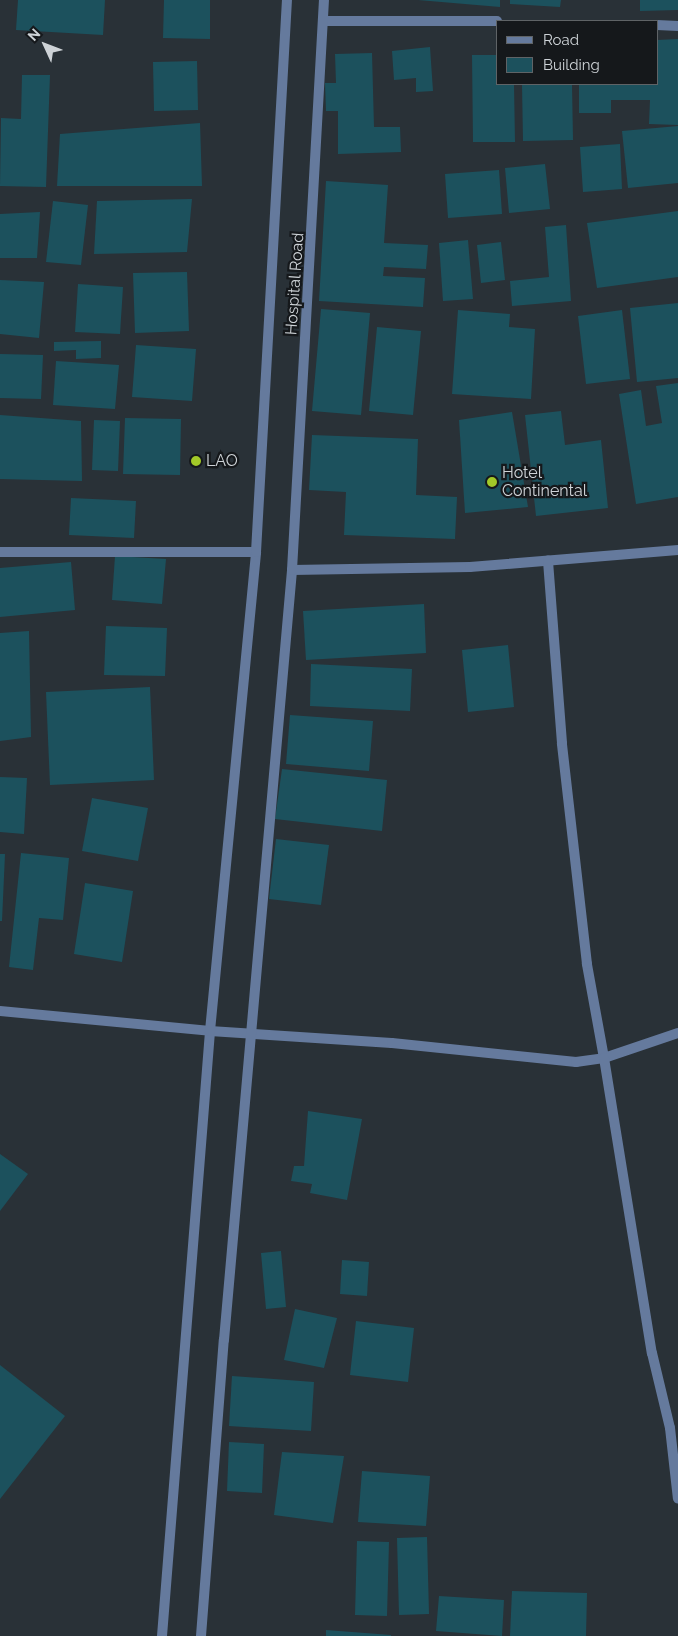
<!DOCTYPE html>
<style>
body{margin:0}
#map{position:relative;width:678px;height:1636px;overflow:hidden;background:#293137;font-family:Raleway,sans-serif}
div>[style]{position:absolute}
.building>*{inset:0;background:#1c515d}
.minor>*{height:10px;margin:-5px;padding:0 5px;transform-origin:5px;border-radius:5px;background:#657a9d}
.tertiary>*{height:10px;margin:-5px;padding:0 5px;transform-origin:5px;border-radius:5px;background:#657a9d}
.dots>*{width:14px;height:14px;translate:-50% -50%;box-sizing:border-box;border:2px solid #15181b;border-radius:50%}
span{translate:-50% -50%;white-space:nowrap;text-align:center;line-height:1.15;-webkit-text-stroke:4.5px #15181b;paint-order:stroke}
.street-label{font-size:16px;color:#ced3d7}
.poi-label{font-size:16px;color:#ced3d7}
.left{translate:0 -50%;text-align:left}
.legend{position:absolute;left:496px;top:20px;width:162px;height:65px;box-sizing:border-box;background:#15181b;border:1px solid #5f6366;margin:0;padding:6px 9px;list-style:none;font-size:15px;color:#ced3d7}
.legend li{display:flex;align-items:center;gap:10px;height:25px}
.legend b{width:25px;border:1px solid #5f6366}
.north{position:absolute;left:20px;top:20px;width:50px;height:50px;-webkit-text-stroke:4px #15181b;paint-order:stroke;rotate:313deg;font-size:14px;font-weight:700;line-height:20px;text-align:center;color:#ced3d7}
.north::after{content:'';display:block;margin:auto;width:18px;height:22px;background:#ced3d7;clip-path:polygon(50% 0,100% 100%,50% 72%,0 100%)}
</style>
<div id="map">
<div class="building">
<i style="clip-path:polygon(18px 0,105px 0,103px 35px,16px 30px)"></i>
<i style="clip-path:polygon(164px 0,210px 0,210px 39px,163px 38px)"></i>
<i style="clip-path:polygon(418px 0,500px 0,500px 7px)"></i>
<i style="clip-path:polygon(510px 0,561px 0,560px 7px,510px 4px)"></i>
<i style="clip-path:polygon(640px 0,678px 0,678px 10px,640px 11px)"></i>
<i style="clip-path:polygon(678px 39px,678px 125px,649px 124px,650px 100px,611px 100px,611px 113px,579px 113px,579px 84px,657px 84px,657px 40px)"></i>
<i style="clip-path:polygon(430px 47px,433px 91px,416px 92px,416px 78px,394px 80px,392px 51px)"></i>
<i style="clip-path:polygon(372px 53px,374px 127px,400px 127px,401px 152px,338px 154px,338px 111px,326px 111px,325px 83px,336px 83px,335px 54px)"></i>
<i style="clip-path:polygon(472px 55px,497px 55px,497px 84px,514px 84px,515px 142px,473px 142px)"></i>
<i style="clip-path:polygon(197px 61px,198px 110px,154px 111px,153px 62px)"></i>
<i style="clip-path:polygon(22px 75px,50px 75px,46px 187px,0 186px,1px 118px,21px 119px)"></i>
<i style="clip-path:polygon(522px 84px,572px 84px,573px 140px,523px 141px)"></i>
<i style="clip-path:polygon(200px 123px,202px 186px,57px 186px,60px 134px)"></i>
<i style="clip-path:polygon(678px 126px,678px 183px,628px 188px,622px 131px)"></i>
<i style="clip-path:polygon(620px 144px,622px 189px,583px 192px,580px 147px)"></i>
<i style="clip-path:polygon(545px 164px,550px 209px,509px 213px,505px 168px)"></i>
<i style="clip-path:polygon(499px 170px,502px 214px,448px 218px,445px 174px)"></i>
<i style="clip-path:polygon(326px 181px,388px 185px,384px 243px,428px 245px,426px 269px,384px 267px,383px 276px,425px 278px,423px 307px,319px 301px)"></i>
<i style="clip-path:polygon(192px 199px,187px 252px,94px 254px,97px 201px)"></i>
<i style="clip-path:polygon(53px 201px,88px 205px,81px 265px,46px 262px)"></i>
<i style="clip-path:polygon(678px 211px,678px 277px,597px 288px,587px 223px)"></i>
<i style="clip-path:polygon(40px 212px,37px 258px,0 258px,0 214px)"></i>
<i style="clip-path:polygon(566px 225px,571px 301px,512px 306px,510px 281px,549px 277px,545px 227px)"></i>
<i style="clip-path:polygon(468px 240px,473px 299px,443px 301px,439px 243px)"></i>
<i style="clip-path:polygon(501px 242px,505px 280px,481px 283px,477px 245px)"></i>
<i style="clip-path:polygon(187px 272px,189px 331px,135px 333px,133px 273px)"></i>
<i style="clip-path:polygon(0 280px,44px 282px,39px 338px,0 334px)"></i>
<i style="clip-path:polygon(78px 284px,123px 287px,120px 334px,75px 332px)"></i>
<i style="clip-path:polygon(678px 303px,678px 378px,637px 382px,630px 308px)"></i>
<i style="clip-path:polygon(321px 309px,370px 313px,361px 415px,312px 411px)"></i>
<i style="clip-path:polygon(458px 310px,510px 314px,509px 327px,535px 329px,531px 399px,452px 394px)"></i>
<i style="clip-path:polygon(622px 310px,630px 379px,586px 384px,578px 316px)"></i>
<i style="clip-path:polygon(377px 327px,421px 331px,413px 415px,369px 411px)"></i>
<i style="clip-path:polygon(101px 341px,101px 358px,76px 359px,76px 350px,54px 351px,54px 342px)"></i>
<i style="clip-path:polygon(136px 345px,196px 349px,192px 401px,132px 397px)"></i>
<i style="clip-path:polygon(0 354px,43px 355px,41px 399px,0 398px)"></i>
<i style="clip-path:polygon(56px 361px,119px 365px,115px 409px,53px 405px)"></i>
<i style="clip-path:polygon(678px 383px,678px 497px,636px 504px,619px 394px,641px 390px,646px 426px,662px 423px,656px 386px)"></i>
<i style="clip-path:polygon(561px 411px,565px 445px,601px 440px,608px 508px,536px 516px,525px 415px)"></i>
<i style="clip-path:polygon(512px 412px,528px 507px,465px 513px,459px 420px)"></i>
<i style="clip-path:polygon(0 415px,81px 421px,82px 481px,0 479px)"></i>
<i style="clip-path:polygon(125px 418px,181px 419px,180px 475px,123px 474px)"></i>
<i style="clip-path:polygon(94px 420px,120px 421px,118px 471px,92px 470px)"></i>
<i style="clip-path:polygon(312px 435px,418px 439px,416px 495px,457px 497px,455px 539px,344px 535px,346px 492px,309px 490px)"></i>
<i style="clip-path:polygon(71px 498px,136px 501px,134px 538px,69px 535px)"></i>
<i style="clip-path:polygon(115px 556px,166px 559px,162px 604px,112px 600px)"></i>
<i style="clip-path:polygon(71px 562px,75px 610px,0 617px,0 568px)"></i>
<i style="clip-path:polygon(424px 604px,426px 653px,306px 660px,303px 611px)"></i>
<i style="clip-path:polygon(106px 626px,167px 628px,165px 676px,104px 675px)"></i>
<i style="clip-path:polygon(29px 631px,31px 737px,0 741px,0 633px)"></i>
<i style="clip-path:polygon(508px 645px,514px 707px,468px 712px,462px 650px)"></i>
<i style="clip-path:polygon(311px 664px,412px 669px,410px 711px,310px 706px)"></i>
<i style="clip-path:polygon(150px 687px,154px 780px,50px 785px,46px 692px)"></i>
<i style="clip-path:polygon(290px 715px,373px 721px,369px 771px,286px 764px)"></i>
<i style="clip-path:polygon(282px 769px,387px 780px,382px 831px,275px 819px)"></i>
<i style="clip-path:polygon(0 777px,27px 778px,24px 834px,0 832px)"></i>
<i style="clip-path:polygon(92px 798px,148px 808px,138px 861px,82px 851px)"></i>
<i style="clip-path:polygon(276px 839px,329px 845px,321px 905px,269px 899px)"></i>
<i style="clip-path:polygon(21px 853px,69px 858px,63px 920px,39px 918px,33px 970px,9px 967px)"></i>
<i style="clip-path:polygon(0 854px,5px 854px,2px 921px,0 921px)"></i>
<i style="clip-path:polygon(85px 883px,133px 891px,122px 962px,74px 954px)"></i>
<i style="clip-path:polygon(308px 1111px,362px 1119px,347px 1200px,310px 1193px,312px 1184px,291px 1181px,294px 1166px,304px 1166px)"></i>
<i style="clip-path:polygon(0 1154px,28px 1174px,0 1211px)"></i>
<i style="clip-path:polygon(281px 1251px,286px 1307px,266px 1309px,261px 1253px)"></i>
<i style="clip-path:polygon(342px 1260px,369px 1262px,367px 1296px,340px 1294px)"></i>
<i style="clip-path:polygon(295px 1309px,337px 1318px,324px 1368px,284px 1360px)"></i>
<i style="clip-path:polygon(356px 1321px,414px 1328px,408px 1382px,350px 1375px)"></i>
<i style="clip-path:polygon(0 1365px,65px 1416px,0 1499px)"></i>
<i style="clip-path:polygon(232px 1376px,314px 1382px,311px 1431px,229px 1426px)"></i>
<i style="clip-path:polygon(229px 1442px,264px 1444px,262px 1493px,227px 1491px)"></i>
<i style="clip-path:polygon(282px 1452px,344px 1456px,333px 1523px,274px 1515px)"></i>
<i style="clip-path:polygon(362px 1471px,430px 1476px,426px 1526px,358px 1522px)"></i>
<i style="clip-path:polygon(427px 1537px,429px 1614px,399px 1615px,397px 1538px)"></i>
<i style="clip-path:polygon(357px 1541px,389px 1542px,387px 1616px,355px 1615px)"></i>
<i style="clip-path:polygon(512px 1591px,587px 1593px,586px 1636px,510px 1636px)"></i>
<i style="clip-path:polygon(439px 1596px,504px 1600px,502px 1636px,436px 1631px)"></i>
<i style="clip-path:polygon(326px 1630px,391px 1635px,391px 1636px,326px 1636px)"></i>
</div>
<div class="minor">
<i style="left:323px;top:21px;width:174px"></i>
<i style="left:657px;top:25px;width:21px;rotate:3deg"></i>
<i style="left:0;top:552px;width:256px"></i>
<i style="left:292px;top:570px;width:178px;rotate:-1deg"></i>
<i style="left:470px;top:567px;width:209px;rotate:-4.7deg"></i>
<i style="left:0;top:1011px;width:211px;rotate:5.4deg"></i>
<i style="left:210px;top:1031px;width:182px;rotate:3.8deg"></i>
<i style="left:392px;top:1043px;width:185px;rotate:5.9deg"></i>
<i style="left:576px;top:1062px;width:28px;rotate:-8deg"></i>
<i style="left:604px;top:1058px;width:96px;rotate:-100.3deg"></i>
<i style="left:587px;top:964px;width:222px;rotate:-96.5deg"></i>
<i style="left:562px;top:743px;width:183px;rotate:-94.4deg"></i>
<i style="left:678px;top:1033px;width:78px;rotate:161.3deg"></i>
<i style="left:604px;top:1058px;width:299px;rotate:80.8deg"></i>
<i style="left:652px;top:1353px;width:77px;rotate:76.5deg"></i>
<i style="left:670px;top:1428px;width:71px;rotate:83.6deg"></i>
</div>
<div class="tertiary">
<i style="left:162px;top:1636px;width:607px;rotate:-85.46deg"></i>
<i style="left:210px;top:1031px;width:481px;rotate:-84.5deg"></i>
<i style="left:256px;top:552px;width:553px;rotate:-86.79deg"></i>
<i style="left:201px;top:1636px;width:297px;rotate:-85.6deg"></i>
<i style="left:224px;top:1340px;width:773px;rotate:-84.95deg"></i>
<i style="left:292px;top:570px;width:571px;rotate:-86.79deg"></i>
</div>
<div class="dots">
<i style="left:196px;top:461px;background:#a2c928"></i>
<i style="left:492px;top:482px;background:#a2c928"></i>
</div>
<div class="street-label">
<span style="left:295px;top:284px;rotate:-86deg">Hospital Road</span>
</div>
<div class="poi-label">
<span class="left" style="left:206px;top:461px">LAO</span>
<span class="left" style="left:502px;top:482px">Hotel<br>Continental</span>
</div>
<ul class="legend">
<li><b style="height:6px;background:#657a9d"></b>Road</li>
<li><b style="height:14px;background:#1c515d"></b>Building</li>
</ul>
<div class="north">N</div>
</div>
